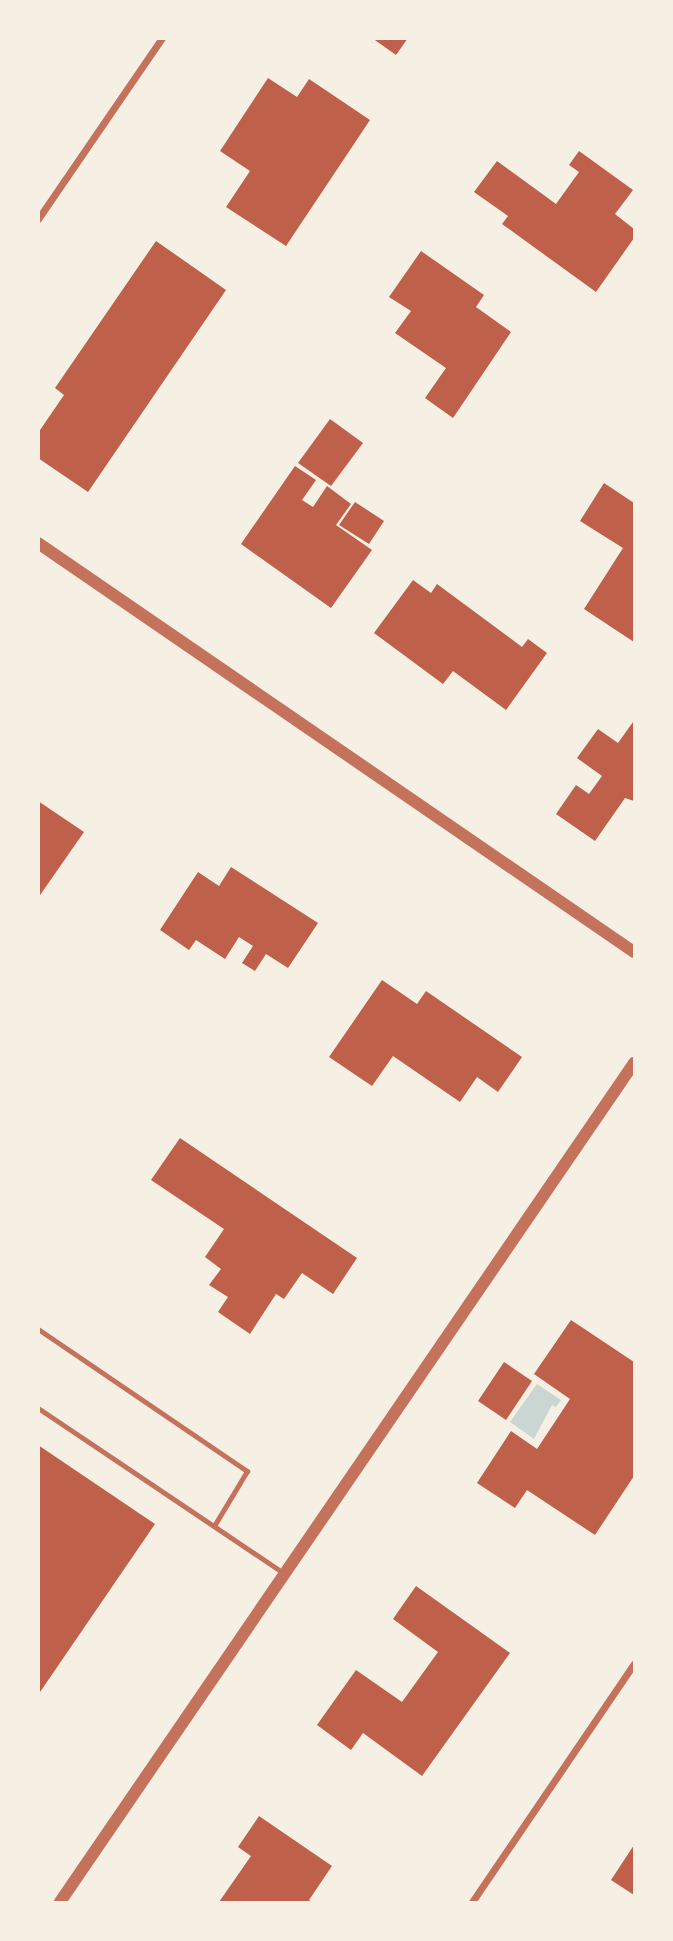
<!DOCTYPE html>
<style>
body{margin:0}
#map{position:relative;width:673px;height:1941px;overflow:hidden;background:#f6efe4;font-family:"DM Sans",sans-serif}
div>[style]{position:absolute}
.water>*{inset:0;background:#c9d6d2}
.building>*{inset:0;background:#bf614a}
.service>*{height:5px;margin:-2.5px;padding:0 2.5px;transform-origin:2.5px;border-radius:2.5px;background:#c5725c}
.minor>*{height:7px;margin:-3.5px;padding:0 3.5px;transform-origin:3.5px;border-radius:3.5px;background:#c5725c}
.tertiary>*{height:12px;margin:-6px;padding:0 6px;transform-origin:6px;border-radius:6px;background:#c5725c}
span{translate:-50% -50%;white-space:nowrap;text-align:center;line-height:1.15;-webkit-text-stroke:5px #f6efe4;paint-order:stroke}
.frame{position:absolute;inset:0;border:40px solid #f6efe4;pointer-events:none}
</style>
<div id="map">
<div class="water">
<i style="clip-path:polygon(537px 1384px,561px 1400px,556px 1407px,552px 1405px,534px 1439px,510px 1422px)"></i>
</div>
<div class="building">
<i style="clip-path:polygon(372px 38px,408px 38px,396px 55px)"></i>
<i style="clip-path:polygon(268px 78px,297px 97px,309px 79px,370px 120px,286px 246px,226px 207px,250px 171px,220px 151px)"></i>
<i style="clip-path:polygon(579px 151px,633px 190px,615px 214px,634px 229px,634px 238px,596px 292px,502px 224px,508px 216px,474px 192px,497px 161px,556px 204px,579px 172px,569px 165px)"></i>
<i style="clip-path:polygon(156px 241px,226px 290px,88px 492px,38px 458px,38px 433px,64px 395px,55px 388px)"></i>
<i style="clip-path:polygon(421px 251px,484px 295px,476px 307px,511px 332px,453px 418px,425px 398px,446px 368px,395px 333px,411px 311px,389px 297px)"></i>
<i style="clip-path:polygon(330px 419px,363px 443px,331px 486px,298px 463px)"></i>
<i style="clip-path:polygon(295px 466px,316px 480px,302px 500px,313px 507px,327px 486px,351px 504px,336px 525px,372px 550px,331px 608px,241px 544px)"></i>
<i style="clip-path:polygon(604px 483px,634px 503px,634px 642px,584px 609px,623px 548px,580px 521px)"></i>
<i style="clip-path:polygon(355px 502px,384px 521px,369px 544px,339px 525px)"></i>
<i style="clip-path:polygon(413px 580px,431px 593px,437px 584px,522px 647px,528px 639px,547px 653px,506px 710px,453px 671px,443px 684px,374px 633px)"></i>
<i style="clip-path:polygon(633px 722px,634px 801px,625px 798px,595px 841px,556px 814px,576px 785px,589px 794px,602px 776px,577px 758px,598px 729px,618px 743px)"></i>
<i style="clip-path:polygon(38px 801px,84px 832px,38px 898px)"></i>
<i style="clip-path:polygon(231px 867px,318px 923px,288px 968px,266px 954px,255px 971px,242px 963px,253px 946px,239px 937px,225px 959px,196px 940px,189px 950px,160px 930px,198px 872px,219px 886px)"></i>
<i style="clip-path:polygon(382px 980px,417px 1004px,426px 991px,522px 1057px,498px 1092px,477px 1077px,460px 1102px,393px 1056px,372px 1086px,329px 1057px)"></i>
<i style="clip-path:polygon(180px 1138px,357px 1258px,333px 1294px,302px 1273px,284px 1299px,276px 1294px,250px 1334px,218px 1312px,228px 1297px,209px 1285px,221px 1269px,205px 1257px,224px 1229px,151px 1180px)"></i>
<i style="clip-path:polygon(571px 1320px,634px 1362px,634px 1476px,595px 1535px,527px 1490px,515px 1508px,477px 1483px,511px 1431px,537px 1449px,570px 1399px,534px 1374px)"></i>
<i style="clip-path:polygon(504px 1362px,532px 1381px,506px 1420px,478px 1401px)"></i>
<i style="clip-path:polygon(38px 1445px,155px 1524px,38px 1695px)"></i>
<i style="clip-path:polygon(416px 1586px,510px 1653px,422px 1776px,363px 1733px,351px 1750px,317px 1725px,356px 1670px,402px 1702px,438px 1652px,393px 1619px)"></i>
<i style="clip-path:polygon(259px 1816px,332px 1866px,309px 1900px,312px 1902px,219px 1902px,251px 1856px,238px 1847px)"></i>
<i style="clip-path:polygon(634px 1845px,634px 1895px,611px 1880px)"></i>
</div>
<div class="service">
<i style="left:38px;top:1329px;width:253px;rotate:34.2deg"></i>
<i style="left:247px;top:1471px;width:64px;rotate:121deg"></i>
<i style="left:38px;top:1408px;width:298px;rotate:33.9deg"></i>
</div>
<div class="minor">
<i style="left:38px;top:219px;width:219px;rotate:-55.6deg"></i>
<i style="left:472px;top:1902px;width:288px;rotate:-55.8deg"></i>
</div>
<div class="tertiary">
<i style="left:38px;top:543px;width:723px;rotate:34.46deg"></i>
<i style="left:60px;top:1902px;width:1017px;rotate:-55.62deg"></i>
</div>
<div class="frame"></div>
</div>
